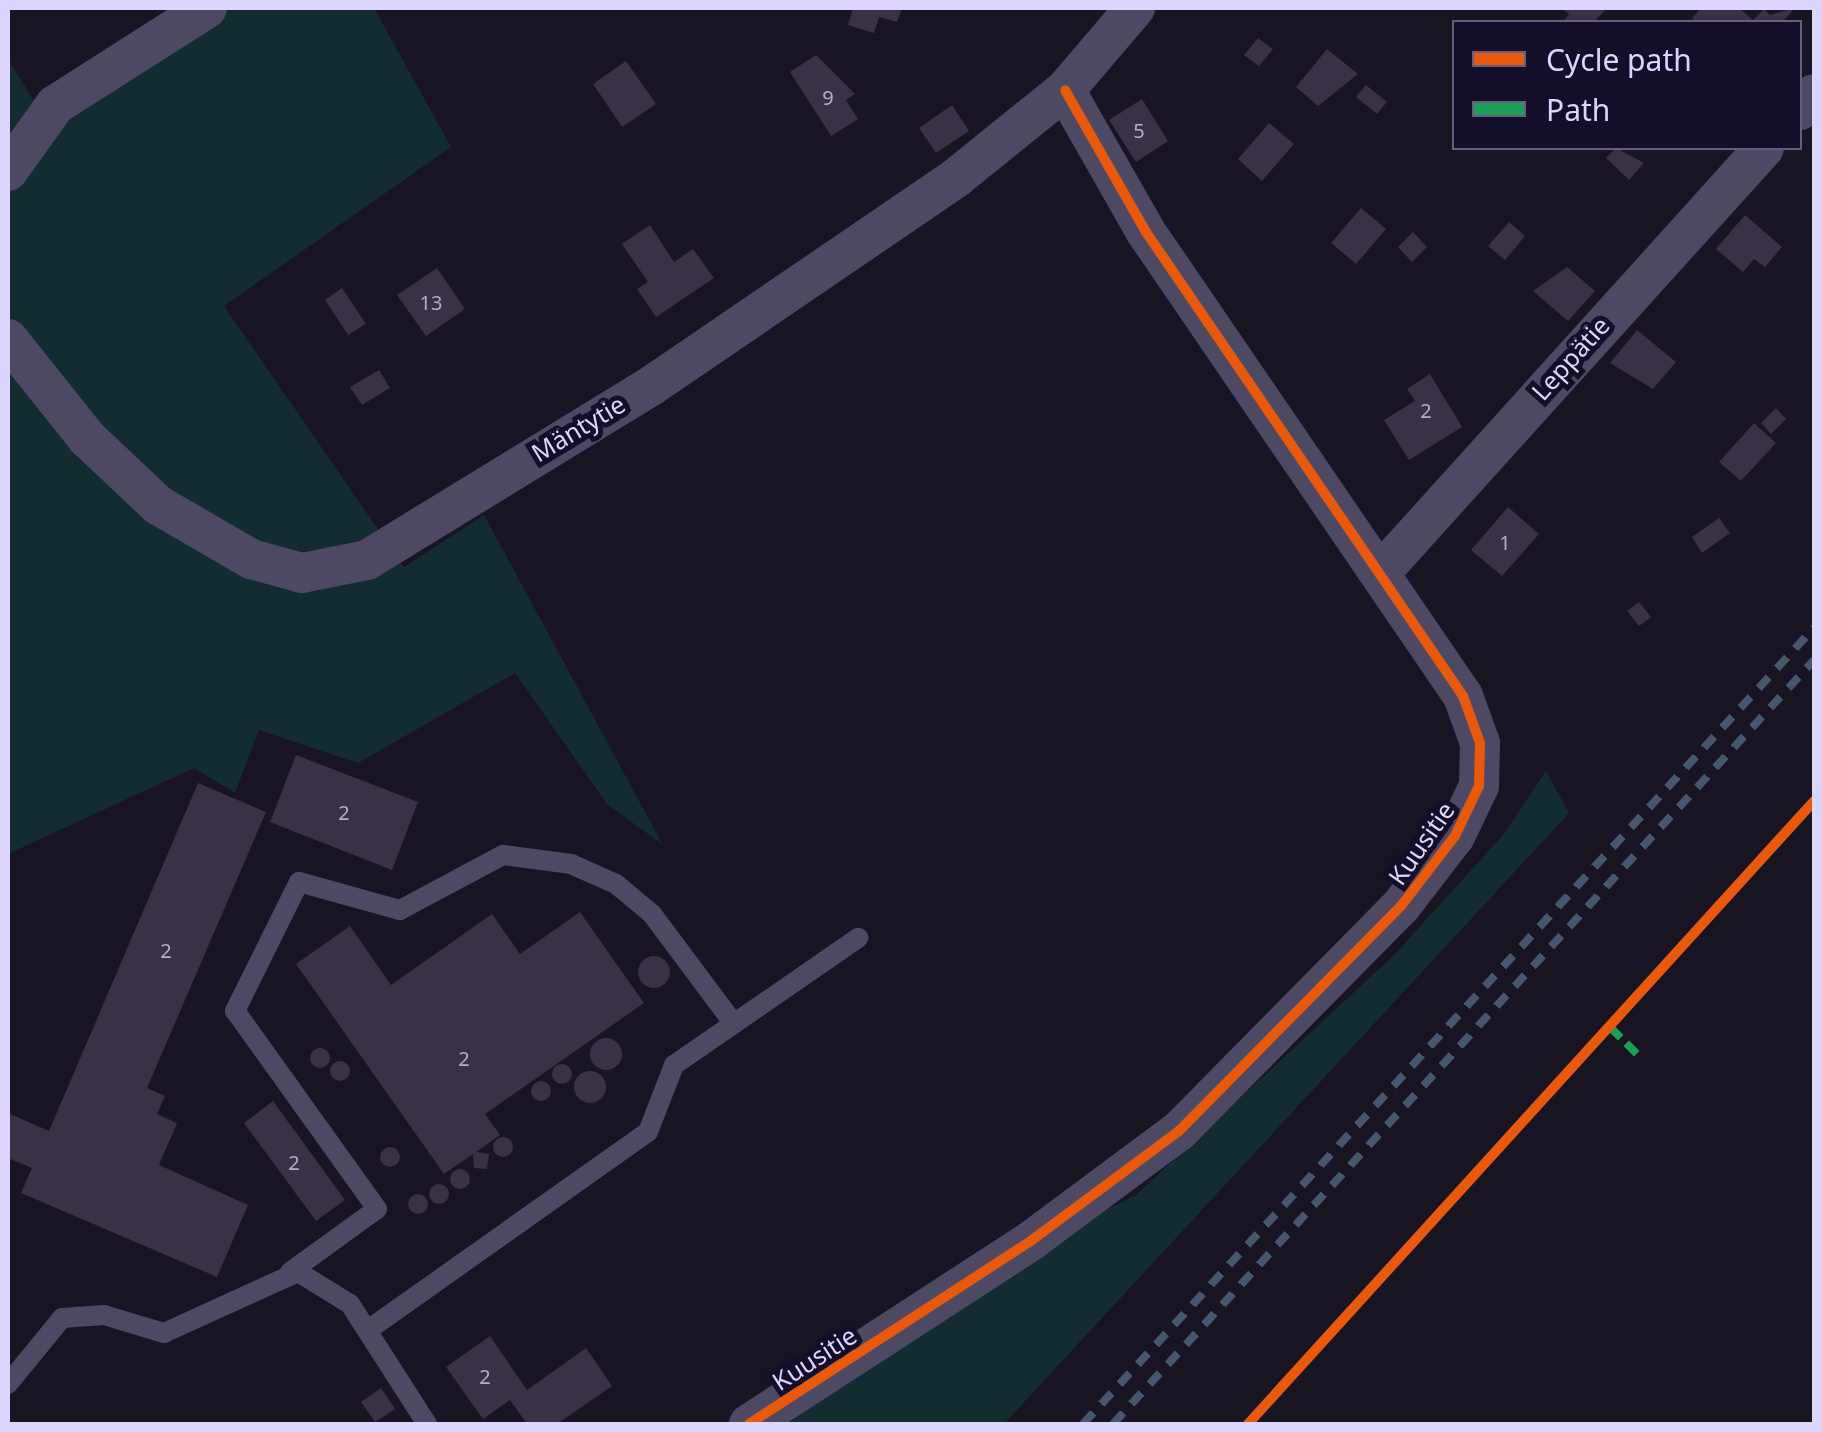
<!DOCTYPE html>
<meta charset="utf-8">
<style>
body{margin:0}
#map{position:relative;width:1822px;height:1432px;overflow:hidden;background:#181422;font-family:"Noto Sans",sans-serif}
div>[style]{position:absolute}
.green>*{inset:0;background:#122c30}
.building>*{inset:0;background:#383244}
.round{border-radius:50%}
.lane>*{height:20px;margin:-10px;padding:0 10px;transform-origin:10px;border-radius:10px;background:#4d4963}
.street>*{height:40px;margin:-20px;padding:0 20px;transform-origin:20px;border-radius:20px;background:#4d4963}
.rail>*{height:8px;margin-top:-4px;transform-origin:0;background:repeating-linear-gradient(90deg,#46576d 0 15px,transparent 0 27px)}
.quiet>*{height:8px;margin-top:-4px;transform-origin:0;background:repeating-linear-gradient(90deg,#1a9f57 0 15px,transparent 0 23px)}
.cycleway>*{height:10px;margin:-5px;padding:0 5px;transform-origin:5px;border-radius:5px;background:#e8590c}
span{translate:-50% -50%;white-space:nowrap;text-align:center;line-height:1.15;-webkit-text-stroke:10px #150e28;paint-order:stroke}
.number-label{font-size:20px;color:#b4acd0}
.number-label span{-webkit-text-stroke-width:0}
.street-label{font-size:25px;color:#ded5ff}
.frame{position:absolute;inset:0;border:10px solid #ded5ff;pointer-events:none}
.legend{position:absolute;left:1452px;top:20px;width:350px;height:130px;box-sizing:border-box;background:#150e28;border:2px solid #655e7e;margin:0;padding:12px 18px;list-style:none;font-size:30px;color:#ded5ff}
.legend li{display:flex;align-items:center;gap:20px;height:50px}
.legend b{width:50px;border:2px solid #655e7e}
</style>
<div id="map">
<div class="green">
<i style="clip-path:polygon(227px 8px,374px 8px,451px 147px,224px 306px,404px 567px,484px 515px,663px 845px,607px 804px,515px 673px,358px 763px,259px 730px,235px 793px,194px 768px,8px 854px,8px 59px,49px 125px)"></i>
<i style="clip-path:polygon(1546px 771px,1569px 813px,1004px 1424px,787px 1424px,1080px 1223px,1136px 1195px,1394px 955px,1503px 835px)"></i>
</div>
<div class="building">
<i style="clip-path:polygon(853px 8px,902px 8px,897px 22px,879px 17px,874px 33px,848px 25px)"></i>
<i style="clip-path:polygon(1561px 8px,1607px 8px,1594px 22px,1563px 22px,1569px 14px)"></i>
<i style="clip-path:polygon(1701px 8px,1739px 8px,1753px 20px,1764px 9px,1770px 15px,1795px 8px,1782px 22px,1697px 22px,1692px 18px)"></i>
<i style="clip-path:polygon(1258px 38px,1273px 49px,1259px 66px,1244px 55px)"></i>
<i style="clip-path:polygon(1327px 49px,1358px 74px,1318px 106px,1296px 87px)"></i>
<i style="clip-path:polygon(816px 55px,855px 94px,846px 100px,858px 119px,831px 136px,790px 72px)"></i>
<i style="clip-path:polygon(626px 61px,656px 104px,622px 127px,593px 84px)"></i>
<i style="clip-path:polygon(1366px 85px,1387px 102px,1377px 114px,1356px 97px)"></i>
<i style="clip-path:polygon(1142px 99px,1168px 141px,1136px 162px,1109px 120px)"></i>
<i style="clip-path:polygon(952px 105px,969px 131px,936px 153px,919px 128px)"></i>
<i style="clip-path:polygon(1269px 123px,1294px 144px,1262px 181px,1238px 159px)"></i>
<i style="clip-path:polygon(1616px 148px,1644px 163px,1629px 180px,1606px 158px)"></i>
<i style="clip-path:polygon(1361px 208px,1386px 229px,1356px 264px,1331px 243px)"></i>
<i style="clip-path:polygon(1745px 215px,1782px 247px,1765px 267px,1754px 259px,1743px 272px,1716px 249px)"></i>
<i style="clip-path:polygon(1509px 222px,1525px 236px,1505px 260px,1488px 246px)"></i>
<i style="clip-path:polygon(650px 225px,674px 262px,693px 249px,714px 278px,656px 317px,637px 289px,648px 282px,622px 244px)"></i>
<i style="clip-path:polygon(1413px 232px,1427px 247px,1412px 262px,1398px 247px)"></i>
<i style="clip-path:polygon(1567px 267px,1595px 291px,1568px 321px,1533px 291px)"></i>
<i style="clip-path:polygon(437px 268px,465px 309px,426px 336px,397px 295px)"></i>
<i style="clip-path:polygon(342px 288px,366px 324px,348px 335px,325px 300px)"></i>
<i style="clip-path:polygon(1637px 330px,1676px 362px,1653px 389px,1610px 363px)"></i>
<i style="clip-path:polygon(379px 370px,390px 388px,362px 405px,350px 387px)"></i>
<i style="clip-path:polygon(1430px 374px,1462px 427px,1409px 460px,1384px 420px,1415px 401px,1407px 389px)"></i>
<i style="clip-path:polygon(1776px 408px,1786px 419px,1771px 434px,1761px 423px)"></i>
<i style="clip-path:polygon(1754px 423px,1776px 443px,1741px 481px,1719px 462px)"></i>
<i style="clip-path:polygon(1508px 507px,1539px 534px,1502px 576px,1471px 550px)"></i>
<i style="clip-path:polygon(1719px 518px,1730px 533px,1702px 553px,1692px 537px)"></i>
<i style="clip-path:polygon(1639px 602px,1651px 617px,1639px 626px,1627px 611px)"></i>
<i style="clip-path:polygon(296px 755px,418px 802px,392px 870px,270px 822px)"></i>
<i style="clip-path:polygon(198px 783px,266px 812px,147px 1088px,165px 1096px,157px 1114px,177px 1123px,159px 1165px,248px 1205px,217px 1277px,21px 1193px,32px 1168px,8px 1158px,8px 1113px,49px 1131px)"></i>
<i style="clip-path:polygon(580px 912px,644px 1003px,485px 1114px,500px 1135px,476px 1152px,489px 1154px,487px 1169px,474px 1168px,473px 1154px,444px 1174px,296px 964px,350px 926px,391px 985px,492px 914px,520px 954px)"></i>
<i class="round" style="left:638px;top:956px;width:32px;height:32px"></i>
<i class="round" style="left:590px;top:1038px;width:32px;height:32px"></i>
<i class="round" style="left:310px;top:1048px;width:20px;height:20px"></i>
<i class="round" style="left:330px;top:1061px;width:20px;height:20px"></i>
<i class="round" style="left:552px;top:1064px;width:20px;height:20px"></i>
<i class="round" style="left:574px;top:1071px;width:32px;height:32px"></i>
<i class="round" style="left:531px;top:1081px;width:20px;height:20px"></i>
<i style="clip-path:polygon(273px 1101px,345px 1200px,316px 1221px,244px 1123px)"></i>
<i class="round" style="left:493px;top:1137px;width:20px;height:20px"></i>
<i class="round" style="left:380px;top:1147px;width:20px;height:20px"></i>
<i class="round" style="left:450px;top:1169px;width:20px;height:20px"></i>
<i class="round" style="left:429px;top:1184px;width:20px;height:20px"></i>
<i class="round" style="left:408px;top:1194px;width:20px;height:20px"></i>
<i style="clip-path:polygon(490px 1336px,527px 1390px,586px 1348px,612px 1386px,557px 1424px,527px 1424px,510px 1400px,483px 1419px,446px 1367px)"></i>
<i style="clip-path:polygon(381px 1388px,395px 1409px,375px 1422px,361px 1402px)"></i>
</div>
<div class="lane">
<i style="left:290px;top:1272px;width:107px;rotate:-35.9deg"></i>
<i style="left:377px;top:1209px;width:244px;rotate:-125.6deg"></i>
<i style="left:235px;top:1011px;width:144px;rotate:-63.6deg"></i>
<i style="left:299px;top:882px;width:105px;rotate:15.5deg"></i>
<i style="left:400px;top:910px;width:117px;rotate:-28.1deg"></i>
<i style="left:503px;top:855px;width:69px;rotate:7.5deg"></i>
<i style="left:571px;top:864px;width:49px;rotate:24deg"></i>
<i style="left:616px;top:884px;width:47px;rotate:39.8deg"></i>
<i style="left:652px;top:914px;width:137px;rotate:53.3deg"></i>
<i style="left:368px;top:1330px;width:343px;rotate:-35.3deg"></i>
<i style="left:648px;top:1132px;width:72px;rotate:-68.8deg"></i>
<i style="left:674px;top:1065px;width:224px;rotate:-34.6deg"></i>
<i style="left:8px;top:1384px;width:85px;rotate:-50.7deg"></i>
<i style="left:62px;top:1318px;width:42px;rotate:-4.1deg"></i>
<i style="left:104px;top:1315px;width:63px;rotate:16.7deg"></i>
<i style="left:164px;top:1333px;width:147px;rotate:-24.5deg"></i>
<i style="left:298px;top:1272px;width:61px;rotate:31.6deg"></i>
<i style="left:350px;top:1304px;width:143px;rotate:57.3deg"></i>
</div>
<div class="street">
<i style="left:1800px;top:110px;width:21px;rotate:-49deg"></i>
<i style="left:8px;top:171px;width:81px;rotate:-54.5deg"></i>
<i style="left:55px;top:105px;width:180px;rotate:-32.5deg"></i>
<i style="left:8px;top:339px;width:127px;rotate:51.4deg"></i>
<i style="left:87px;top:438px;width:98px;rotate:43.3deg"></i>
<i style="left:158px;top:505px;width:108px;rotate:30.1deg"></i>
<i style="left:251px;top:559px;width:53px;rotate:15.4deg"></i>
<i style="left:302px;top:573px;width:66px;rotate:-11.3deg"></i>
<i style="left:367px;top:560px;width:333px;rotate:-31.5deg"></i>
<i style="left:651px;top:386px;width:371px;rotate:-34.3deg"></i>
<i style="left:957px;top:177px;width:139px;rotate:-38.9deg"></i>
<i style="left:1065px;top:90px;width:108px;rotate:-49.5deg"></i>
<i style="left:1381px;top:572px;width:571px;rotate:-47.91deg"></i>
<i style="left:749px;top:1424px;width:338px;rotate:-33deg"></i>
<i style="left:1032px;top:1240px;width:183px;rotate:-36.6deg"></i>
<i style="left:1179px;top:1131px;width:316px;rotate:-45.4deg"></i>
<i style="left:1401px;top:906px;width:88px;rotate:-52.4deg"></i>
<i style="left:1455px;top:836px;width:55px;rotate:-64.4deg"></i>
<i style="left:1479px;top:786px;width:43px;rotate:-88.7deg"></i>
<i style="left:1480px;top:743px;width:50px;rotate:-109.9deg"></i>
<i style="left:1463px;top:696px;width:562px;rotate:-124.34deg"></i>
<i style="left:1146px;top:232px;width:163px;rotate:-119.7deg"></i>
</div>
<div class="rail">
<i style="left:1083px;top:1424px;width:1081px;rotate:-47.44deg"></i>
<i style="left:1113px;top:1424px;width:1037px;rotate:-47.46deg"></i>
</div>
<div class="quiet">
<i style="left:1610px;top:1027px;width:40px;rotate:45deg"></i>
</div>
<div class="cycleway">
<i style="left:749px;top:1424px;width:338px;rotate:-33deg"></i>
<i style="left:1032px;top:1240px;width:183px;rotate:-36.6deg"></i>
<i style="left:1179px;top:1131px;width:316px;rotate:-45.4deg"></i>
<i style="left:1401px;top:906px;width:88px;rotate:-52.4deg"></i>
<i style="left:1455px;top:836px;width:55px;rotate:-64.4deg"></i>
<i style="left:1479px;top:786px;width:43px;rotate:-88.7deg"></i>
<i style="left:1480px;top:743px;width:50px;rotate:-109.9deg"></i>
<i style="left:1463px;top:696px;width:562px;rotate:-124.34deg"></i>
<i style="left:1146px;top:232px;width:163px;rotate:-119.7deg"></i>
<i style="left:1248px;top:1424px;width:842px;rotate:-47.74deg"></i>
</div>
<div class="number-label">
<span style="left:828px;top:97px">9</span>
<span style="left:1139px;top:130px">5</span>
<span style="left:431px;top:302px">13</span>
<span style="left:1426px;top:410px">2</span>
<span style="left:1505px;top:542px">1</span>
<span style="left:344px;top:812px">2</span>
<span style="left:166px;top:950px">2</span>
<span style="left:464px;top:1058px">2</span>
<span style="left:294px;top:1162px">2</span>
<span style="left:485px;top:1376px">2</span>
</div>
<div class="street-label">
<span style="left:1570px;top:358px;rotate:-48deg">Leppätie</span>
<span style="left:578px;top:428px;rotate:-31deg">Mäntytie</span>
<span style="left:1421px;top:843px;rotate:-55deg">Kuusitie</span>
<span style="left:814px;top:1358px;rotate:-33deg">Kuusitie</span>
</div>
<div class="frame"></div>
<ul class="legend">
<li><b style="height:12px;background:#e8590c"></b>Cycle path</li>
<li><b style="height:12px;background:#1a9f57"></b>Path</li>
</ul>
</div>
